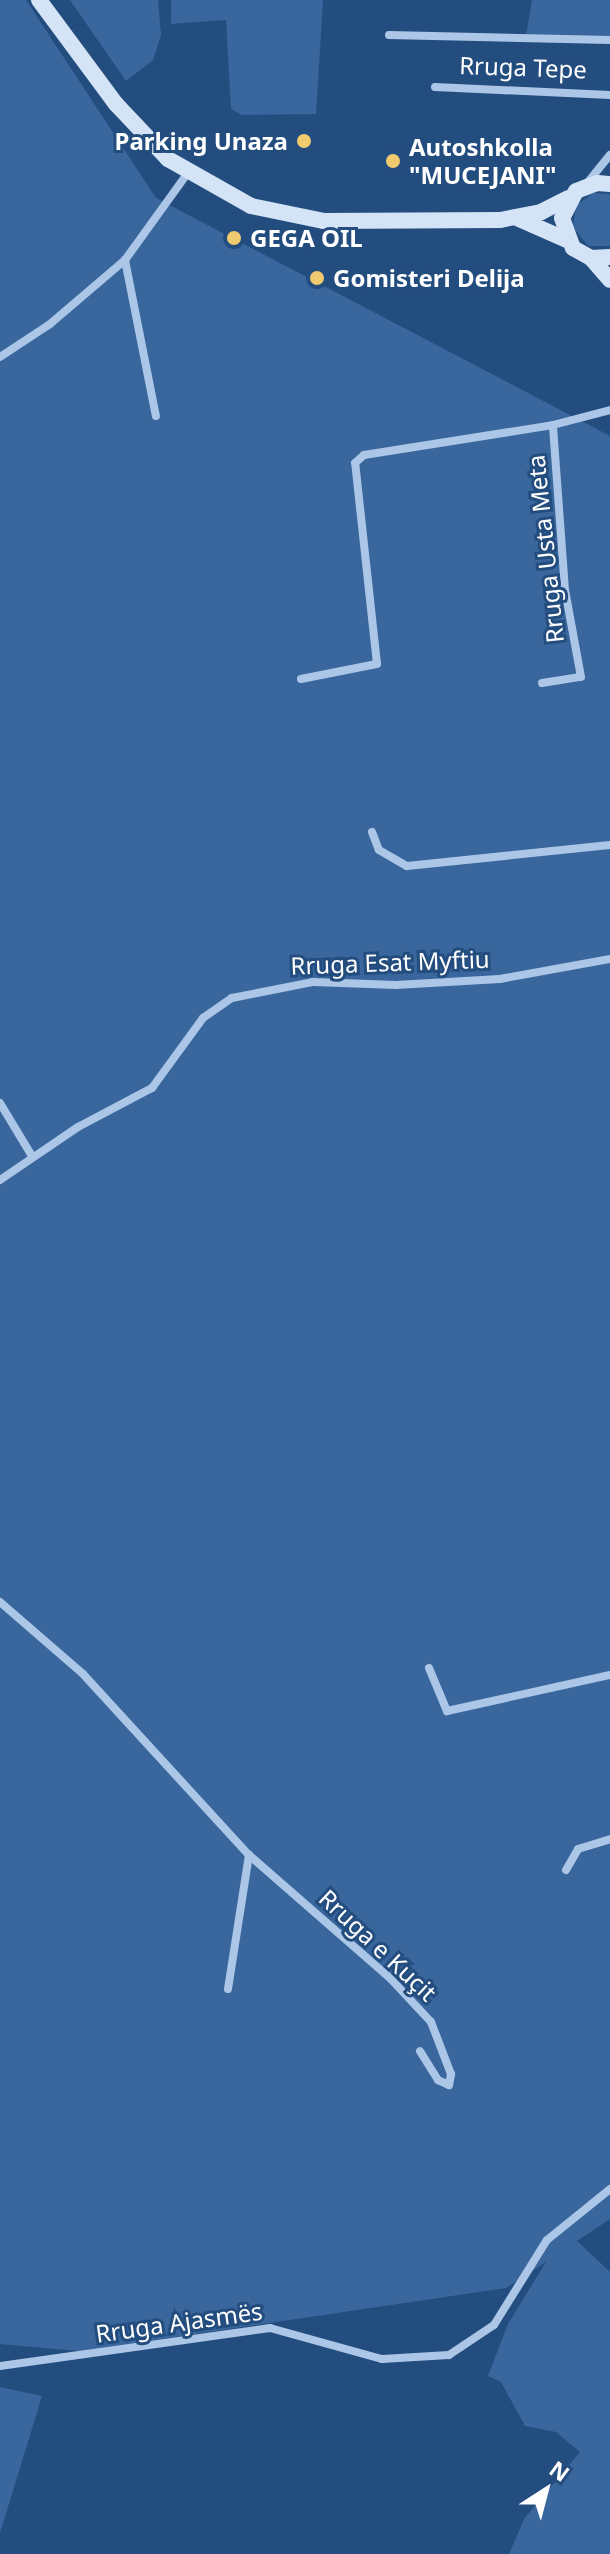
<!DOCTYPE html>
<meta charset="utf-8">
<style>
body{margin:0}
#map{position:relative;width:610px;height:2554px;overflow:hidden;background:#244d7f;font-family:"Noto Sans",sans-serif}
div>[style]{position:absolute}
.green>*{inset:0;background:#39679d}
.minor>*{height:8px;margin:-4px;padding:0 4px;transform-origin:4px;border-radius:4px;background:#abc6e6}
.secondary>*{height:16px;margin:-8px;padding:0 8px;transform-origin:8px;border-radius:8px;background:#d4e3f6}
.dots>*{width:22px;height:22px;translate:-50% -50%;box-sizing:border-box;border:4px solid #244d7f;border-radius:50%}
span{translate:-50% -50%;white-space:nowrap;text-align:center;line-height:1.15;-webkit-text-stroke:6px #244d7f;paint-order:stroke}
.street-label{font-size:24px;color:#fff}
.poi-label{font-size:24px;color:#fff;font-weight:700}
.right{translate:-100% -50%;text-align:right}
.left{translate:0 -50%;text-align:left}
.north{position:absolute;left:506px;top:2450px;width:80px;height:80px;-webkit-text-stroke:6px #244d7f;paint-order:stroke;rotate:36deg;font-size:22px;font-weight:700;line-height:32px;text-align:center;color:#fff}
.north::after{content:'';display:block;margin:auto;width:28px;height:36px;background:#fff;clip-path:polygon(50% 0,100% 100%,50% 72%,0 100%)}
</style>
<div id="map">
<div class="green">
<i style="clip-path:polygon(0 0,26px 0,156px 198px,610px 436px,610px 2219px,577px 2241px,610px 2272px,610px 2554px,509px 2554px,524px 2519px,580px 2452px,556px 2432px,525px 2426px,501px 2382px,488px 2376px,508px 2324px,546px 2262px,506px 2288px,79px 2351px,0 2344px)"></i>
<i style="clip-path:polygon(70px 0,158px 0,161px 35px,153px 60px,126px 81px)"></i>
<i style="clip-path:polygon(171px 0,323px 0,316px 114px,242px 115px,231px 109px,226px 20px,171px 24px)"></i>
<i style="clip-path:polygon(532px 0,610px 0,610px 38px,526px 35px)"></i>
<i style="clip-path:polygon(593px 193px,610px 194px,610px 246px,588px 246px,573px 227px,576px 206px)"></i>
<i style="clip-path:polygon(0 2387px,42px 2396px,0 2533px)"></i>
</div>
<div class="minor">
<i style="left:389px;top:35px;width:221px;rotate:1.3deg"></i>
<i style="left:435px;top:87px;width:175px;rotate:2.6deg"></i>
<i style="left:588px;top:182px;width:35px;rotate:-51deg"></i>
<i style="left:125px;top:260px;width:159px;rotate:78.8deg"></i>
<i style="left:0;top:357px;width:60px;rotate:-33.4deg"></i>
<i style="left:50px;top:324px;width:99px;rotate:-40.5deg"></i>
<i style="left:125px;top:260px;width:106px;rotate:-54.2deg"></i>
<i style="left:301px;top:679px;width:77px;rotate:-11.2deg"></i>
<i style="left:377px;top:664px;width:202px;rotate:-96.2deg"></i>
<i style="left:355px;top:463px;width:12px;rotate:-42deg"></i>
<i style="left:364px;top:455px;width:191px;rotate:-9deg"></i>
<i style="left:553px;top:425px;width:59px;rotate:-14.7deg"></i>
<i style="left:542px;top:683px;width:39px;rotate:-9deg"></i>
<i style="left:581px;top:677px;width:88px;rotate:-100.4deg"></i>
<i style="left:565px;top:590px;width:165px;rotate:-94.2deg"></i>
<i style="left:372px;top:832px;width:19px;rotate:69deg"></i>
<i style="left:379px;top:850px;width:32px;rotate:30deg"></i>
<i style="left:407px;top:866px;width:204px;rotate:-5.9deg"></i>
<i style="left:0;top:1103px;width:62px;rotate:58.9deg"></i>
<i style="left:0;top:1180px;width:94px;rotate:-34.2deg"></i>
<i style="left:78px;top:1127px;width:84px;rotate:-27.8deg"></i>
<i style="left:152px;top:1088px;width:87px;rotate:-53.9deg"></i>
<i style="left:203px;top:1018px;width:35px;rotate:-35deg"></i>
<i style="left:232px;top:998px;width:83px;rotate:-11.2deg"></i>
<i style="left:313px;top:982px;width:83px;rotate:2.1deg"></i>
<i style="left:396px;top:985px;width:104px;rotate:-3.3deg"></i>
<i style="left:500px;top:979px;width:112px;rotate:-10.3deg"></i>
<i style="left:0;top:1602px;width:110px;rotate:40.9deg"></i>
<i style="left:83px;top:1674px;width:246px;rotate:47.5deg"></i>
<i style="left:249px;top:1855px;width:187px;rotate:41.1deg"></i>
<i style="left:390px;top:1978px;width:60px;rotate:47deg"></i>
<i style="left:431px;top:2022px;width:56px;rotate:69deg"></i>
<i style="left:451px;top:2074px;width:11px;rotate:100deg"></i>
<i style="left:449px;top:2085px;width:12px;rotate:-156deg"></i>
<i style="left:438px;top:2080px;width:34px;rotate:-122deg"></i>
<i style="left:429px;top:1668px;width:47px;rotate:67.3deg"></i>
<i style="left:447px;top:1711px;width:167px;rotate:-12.5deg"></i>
<i style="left:566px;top:1870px;width:24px;rotate:-60deg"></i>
<i style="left:578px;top:1849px;width:34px;rotate:-17deg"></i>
<i style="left:228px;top:1989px;width:136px;rotate:-81.1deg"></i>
<i style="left:0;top:2366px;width:273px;rotate:-8deg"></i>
<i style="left:270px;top:2328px;width:116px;rotate:15.5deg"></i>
<i style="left:382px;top:2359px;width:67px;rotate:-3.4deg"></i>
<i style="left:449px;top:2355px;width:54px;rotate:-33.7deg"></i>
<i style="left:494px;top:2325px;width:100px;rotate:-58.1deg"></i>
<i style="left:547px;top:2240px;width:81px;rotate:-39deg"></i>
</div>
<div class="secondary">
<i style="left:39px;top:0;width:129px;rotate:53.5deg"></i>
<i style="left:116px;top:104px;width:76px;rotate:46.6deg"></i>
<i style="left:168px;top:159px;width:95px;rotate:29.5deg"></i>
<i style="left:251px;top:206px;width:75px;rotate:11.6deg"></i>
<i style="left:324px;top:221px;width:176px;rotate:-0.3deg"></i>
<i style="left:500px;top:220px;width:42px;rotate:-11deg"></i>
<i style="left:541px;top:212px;width:31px;rotate:-27deg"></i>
<i style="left:610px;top:184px;width:13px;rotate:-176deg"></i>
<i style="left:597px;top:183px;width:22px;rotate:159deg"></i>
<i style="left:576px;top:191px;width:30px;rotate:117deg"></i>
<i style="left:562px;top:218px;width:32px;rotate:70deg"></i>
<i style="left:573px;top:248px;width:21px;rotate:29deg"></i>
<i style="left:591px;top:258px;width:19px;rotate:-3deg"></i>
<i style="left:519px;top:219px;width:52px;rotate:23.6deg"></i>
<i style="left:591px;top:258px;width:29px;rotate:49deg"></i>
</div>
<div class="dots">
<i style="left:304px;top:141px;background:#f0ca6f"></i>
<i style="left:393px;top:161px;background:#f0ca6f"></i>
<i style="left:234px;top:238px;background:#f0ca6f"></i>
<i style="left:317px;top:278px;background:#f0ca6f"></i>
</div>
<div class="street-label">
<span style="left:523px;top:67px;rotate:2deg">Rruga Tepe</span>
<span style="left:545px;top:549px;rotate:-96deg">Rruga Usta Meta</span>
<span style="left:390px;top:962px;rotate:-2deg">Rruga Esat Myftiu</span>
<span style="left:378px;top:1945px;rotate:43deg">Rruga e Kuçit</span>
<span style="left:179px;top:2322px;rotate:-8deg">Rruga Ajasmës</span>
</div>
<div class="poi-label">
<span class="right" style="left:288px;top:141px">Parking Unaza</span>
<span class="left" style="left:409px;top:161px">Autoshkolla<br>"MUCEJANI"</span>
<span class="left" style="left:250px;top:238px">GEGA OIL</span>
<span class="left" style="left:333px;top:278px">Gomisteri Delija</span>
</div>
<div class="north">N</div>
</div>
